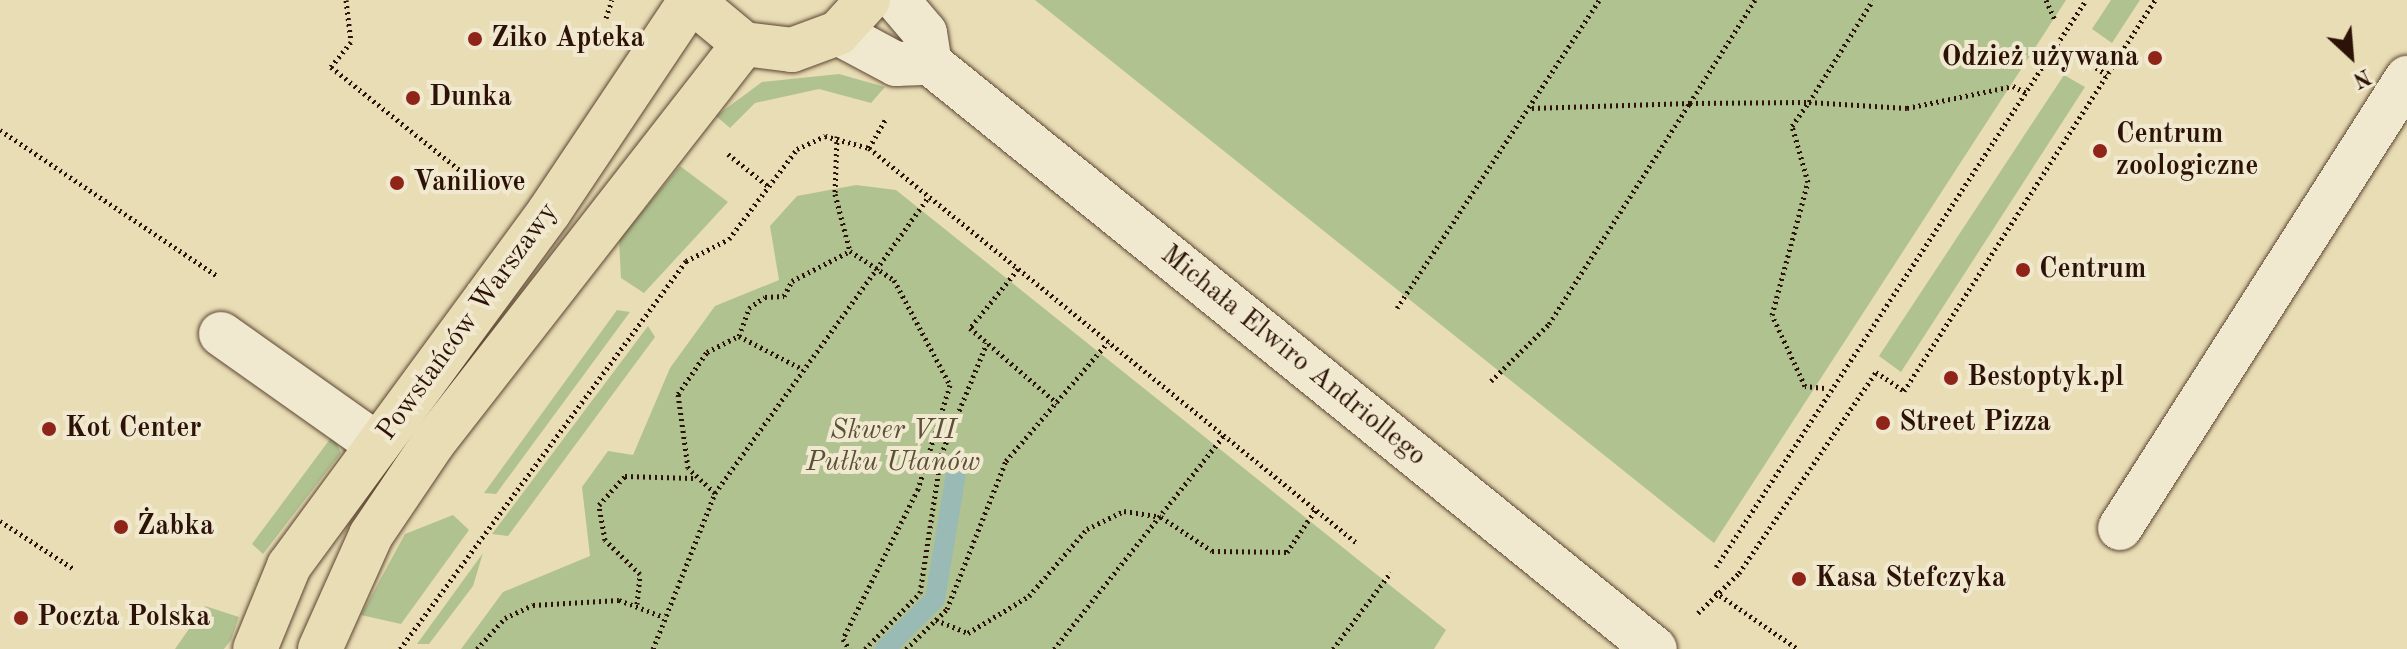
<!DOCTYPE html>
<meta charset="utf-8">
<style>
body{margin:0}
#map{position:relative;width:2407px;height:649px;overflow:hidden;background:#e9ddb5;font-family:"Old Standard TT",serif}
div>[style]{position:absolute}
.green>*{inset:0;background:#b1c291}
.stream>*{height:20px;margin:-10px;padding:0 10px;transform-origin:10px;border-radius:10px;background:#9abab6}
.path>*{height:5px;margin-top:-2.5px;transform-origin:0;background:repeating-linear-gradient(90deg,#2d1207 0 2px,transparent 0 6px)}
.roads{filter:drop-shadow(0 0 2px #5c4532) drop-shadow(0 0 2px #5c4532)}
.minor>*{height:44px;margin:-22px;padding:0 22px;transform-origin:22px;border-radius:22px;background:#f1e9cf}
.major>*{height:44px;margin:-22px;padding:0 22px;transform-origin:22px;border-radius:22px;background:#e9ddb5}
.dots>*{width:22px;height:22px;translate:-50% -50%;box-sizing:border-box;border:4px solid #f1e9cf;border-radius:50%}
span{translate:-50% -50%;white-space:nowrap;text-align:center;line-height:1.15;-webkit-text-stroke:8px #f1e9cf;paint-order:stroke}
.poi-label{font-size:28px;color:#2d1207;font-weight:700}
.left{translate:0 -50%;text-align:left}
.right{translate:-100% -50%;text-align:right}
.street-label{font-size:28px;color:#2d1207}
.park-label{font-size:28px;color:#5b5037;font-style:italic}
.north{position:absolute;left:2311px;top:16px;width:80px;height:80px;-webkit-text-stroke:6px #f1e9cf;paint-order:stroke;rotate:154deg;font-size:22px;font-weight:700;line-height:32px;text-align:center;color:#2d1207}
.north::after{content:'';display:block;margin:auto;width:28px;height:36px;background:#2d1207;clip-path:polygon(50% 0,100% 100%,50% 72%,0 100%)}
</style>
<div id="map">
<div class="green">
<i style="clip-path:polygon(1035px 0,2066px 0,1714px 543px)"></i>
<i style="clip-path:polygon(2111px 0,2140px 0,2112px 43px,2092px 29px)"></i>
<i style="clip-path:polygon(839px 74px,885px 87px,871px 103px,819px 89px,755px 103px,730px 128px,716px 116px,762px 82px)"></i>
<i style="clip-path:polygon(2064px 75px,2085px 87px,1901px 372px,1879px 356px)"></i>
<i style="clip-path:polygon(680px 166px,728px 202px,644px 293px,621px 278px,619px 240px)"></i>
<i style="clip-path:polygon(856px 185px,896px 190px,1446px 630px,1434px 649px,461px 649px,503px 592px,590px 556px,582px 487px,608px 451px,633px 455px,670px 368px,715px 306px,779px 280px,770px 226px,797px 196px)"></i>
<i style="clip-path:polygon(617px 310px,630px 312px,496px 494px,484px 493px)"></i>
<i style="clip-path:polygon(648px 326px,655px 337px,508px 536px,492px 534px)"></i>
<i style="clip-path:polygon(333px 435px,341px 453px,263px 554px,252px 544px)"></i>
<i style="clip-path:polygon(453px 515px,469px 530px,401px 624px,361px 615px,405px 534px)"></i>
<i style="clip-path:polygon(483px 553px,473px 586px,429px 644px,417px 644px)"></i>
<i style="clip-path:polygon(205px 606px,239px 617px,231px 640px,224px 649px,175px 649px)"></i>
</div>
<div class="stream">
<i style="left:885px;top:649px;width:71px;rotate:-45deg"></i>
<i style="left:935px;top:599px;width:140px;rotate:-80.5deg"></i>
</div>
<div class="path">
<i style="left:346px;top:0;width:42px;rotate:83.2deg"></i>
<i style="left:351px;top:42px;width:32px;rotate:129deg"></i>
<i style="left:331px;top:67px;width:179px;rotate:38.7deg"></i>
<i style="left:1755px;top:0;width:122px;rotate:122.3deg"></i>
<i style="left:1690px;top:103px;width:119px;rotate:-0.5deg"></i>
<i style="left:1809px;top:102px;width:120px;rotate:-57.9deg"></i>
<i style="left:2046px;top:0;width:22px;rotate:66deg"></i>
<i style="left:606px;top:18px;width:19px;rotate:-72deg"></i>
<i style="left:2076px;top:54px;width:37px;rotate:34deg"></i>
<i style="left:0;top:130px;width:262px;rotate:33.9deg"></i>
<i style="left:837px;top:136px;width:58px;rotate:92deg"></i>
<i style="left:835px;top:194px;width:59px;rotate:75.3deg"></i>
<i style="left:850px;top:251px;width:53px;rotate:33.4deg"></i>
<i style="left:894px;top:280px;width:119px;rotate:61.9deg"></i>
<i style="left:950px;top:385px;width:109px;rotate:107.1deg"></i>
<i style="left:918px;top:489px;width:168px;rotate:116.6deg"></i>
<i style="left:843px;top:639px;width:12px;rotate:59deg"></i>
<i style="left:869px;top:148px;width:34px;rotate:-60deg"></i>
<i style="left:728px;top:154px;width:51px;rotate:38.7deg"></i>
<i style="left:1018px;top:269px;width:76px;rotate:129.1deg"></i>
<i style="left:970px;top:328px;width:115px;rotate:40.8deg"></i>
<i style="left:1397px;top:308px;width:368px;rotate:-56.7deg"></i>
<i style="left:739px;top:336px;width:71px;rotate:27.6deg"></i>
<i style="left:1491px;top:381px;width:81px;rotate:-44.5deg"></i>
<i style="left:1549px;top:324px;width:262px;rotate:-57.5deg"></i>
<i style="left:1690px;top:103px;width:159px;rotate:178.2deg"></i>
<i style="left:1824px;top:388px;width:19px;rotate:-174deg"></i>
<i style="left:1805px;top:386px;width:78px;rotate:-114.9deg"></i>
<i style="left:1772px;top:315px;width:138px;rotate:-74.9deg"></i>
<i style="left:1808px;top:182px;width:58px;rotate:-105.9deg"></i>
<i style="left:1792px;top:126px;width:29px;rotate:-55deg"></i>
<i style="left:1809px;top:102px;width:98px;rotate:3.5deg"></i>
<i style="left:1907px;top:108px;width:108px;rotate:-11.7deg"></i>
<i style="left:2013px;top:86px;width:15px;rotate:28deg"></i>
<i style="left:715px;top:493px;width:37px;rotate:-137deg"></i>
<i style="left:688px;top:468px;width:75px;rotate:-97.7deg"></i>
<i style="left:678px;top:394px;width:51px;rotate:-55.4deg"></i>
<i style="left:707px;top:352px;width:36px;rotate:-27deg"></i>
<i style="left:739px;top:336px;width:30px;rotate:-70deg"></i>
<i style="left:749px;top:308px;width:19px;rotate:-35deg"></i>
<i style="left:765px;top:297px;width:19px;rotate:-3deg"></i>
<i style="left:784px;top:296px;width:17px;rotate:-62deg"></i>
<i style="left:792px;top:281px;width:65px;rotate:-27.3deg"></i>
<i style="left:0;top:521px;width:88px;rotate:33deg"></i>
<i style="left:1716px;top:567px;width:677px;rotate:-56.87deg"></i>
<i style="left:1715px;top:592px;width:101px;rotate:34.5deg"></i>
<i style="left:637px;top:604px;width:30px;rotate:-84deg"></i>
<i style="left:640px;top:574px;width:49px;rotate:-135.8deg"></i>
<i style="left:605px;top:540px;width:36px;rotate:-100deg"></i>
<i style="left:599px;top:505px;width:39px;rotate:-48deg"></i>
<i style="left:625px;top:476px;width:68px;rotate:1.7deg"></i>
<i style="left:1698px;top:613px;width:57px;rotate:-44.3deg"></i>
<i style="left:1739px;top:573px;width:243px;rotate:-55.7deg"></i>
<i style="left:1876px;top:372px;width:34px;rotate:34deg"></i>
<i style="left:1904px;top:391px;width:465px;rotate:-57.3deg"></i>
<i style="left:936px;top:620px;width:35px;rotate:22deg"></i>
<i style="left:968px;top:633px;width:71px;rotate:-31.2deg"></i>
<i style="left:1029px;top:596px;width:89px;rotate:-49.1deg"></i>
<i style="left:1087px;top:529px;width:41px;rotate:-25.9deg"></i>
<i style="left:1124px;top:511px;width:37px;rotate:9deg"></i>
<i style="left:1161px;top:517px;width:61px;rotate:33.7deg"></i>
<i style="left:1212px;top:551px;width:75px;rotate:0.8deg"></i>
<i style="left:1287px;top:552px;width:52px;rotate:-56deg"></i>
<i style="left:400px;top:649px;width:482px;rotate:-53.6deg"></i>
<i style="left:686px;top:261px;width:48px;rotate:-27.1deg"></i>
<i style="left:729px;top:239px;width:113px;rotate:-52.9deg"></i>
<i style="left:797px;top:149px;width:31px;rotate:-25deg"></i>
<i style="left:825px;top:136px;width:46px;rotate:15.3deg"></i>
<i style="left:869px;top:148px;width:629px;rotate:39deg"></i>
<i style="left:477px;top:649px;width:42px;rotate:-47.9deg"></i>
<i style="left:505px;top:618px;width:31px;rotate:-25deg"></i>
<i style="left:533px;top:605px;width:86px;rotate:-3.3deg"></i>
<i style="left:619px;top:600px;width:48px;rotate:20.7deg"></i>
<i style="left:653px;top:649px;width:168px;rotate:-68.3deg"></i>
<i style="left:715px;top:493px;width:364px;rotate:-54.2deg"></i>
<i style="left:865px;top:649px;width:78px;rotate:-45.5deg"></i>
<i style="left:920px;top:593px;width:140px;rotate:-81.3deg"></i>
<i style="left:941px;top:455px;width:121px;rotate:-67.7deg"></i>
<i style="left:906px;top:649px;width:57px;rotate:-44.3deg"></i>
<i style="left:947px;top:609px;width:159px;rotate:-68.3deg"></i>
<i style="left:1006px;top:461px;width:157px;rotate:-49.4deg"></i>
<i style="left:1054px;top:649px;width:273px;rotate:-51.5deg"></i>
<i style="left:1333px;top:649px;width:96px;rotate:-53deg"></i>
</div>
<div class="roads">
<div class="minor">
<i style="left:897px;top:0;width:43px;rotate:49.7deg"></i>
<i style="left:925px;top:33px;width:30px;rotate:81deg"></i>
<i style="left:838px;top:33px;width:66px;rotate:28.1deg"></i>
<i style="left:896px;top:64px;width:34px;rotate:-2deg"></i>
<i style="left:930px;top:63px;width:932px;rotate:38.95deg"></i>
<i style="left:221px;top:334px;width:192px;rotate:35.3deg"></i>
<i style="left:2120px;top:528px;width:534px;rotate:-57.47deg"></i>
</div>
<div class="major">
<i style="left:691px;top:0;width:69px;rotate:39.7deg"></i>
<i style="left:744px;top:44px;width:48px;rotate:7.1deg"></i>
<i style="left:792px;top:50px;width:49px;rotate:-20.3deg"></i>
<i style="left:838px;top:33px;width:45px;rotate:-47.7deg"></i>
<i style="left:255px;top:649px;width:90px;rotate:-67.7deg"></i>
<i style="left:289px;top:566px;width:439px;rotate:-53.7deg"></i>
<i style="left:549px;top:212px;width:255px;rotate:-56.2deg"></i>
<i style="left:320px;top:649px;width:125px;rotate:-65.9deg"></i>
<i style="left:371px;top:535px;width:111px;rotate:-56deg"></i>
<i style="left:433px;top:443px;width:506px;rotate:-52.07deg"></i>
</div>
</div>
<div class="dots">
<i style="left:475px;top:39px;background:#8f2418"></i>
<i style="left:2155px;top:58px;background:#8f2418"></i>
<i style="left:413px;top:98px;background:#8f2418"></i>
<i style="left:2100px;top:151px;background:#8f2418"></i>
<i style="left:397px;top:183px;background:#8f2418"></i>
<i style="left:2023px;top:270px;background:#8f2418"></i>
<i style="left:1951px;top:378px;background:#8f2418"></i>
<i style="left:1883px;top:423px;background:#8f2418"></i>
<i style="left:49px;top:429px;background:#8f2418"></i>
<i style="left:121px;top:527px;background:#8f2418"></i>
<i style="left:1799px;top:579px;background:#8f2418"></i>
<i style="left:21px;top:618px;background:#8f2418"></i>
</div>
<div class="poi-label">
<span class="left" style="left:491px;top:39px">Ziko Apteka</span>
<span class="right" style="left:2139px;top:58px">Odzież używana</span>
<span class="left" style="left:429px;top:98px">Dunka</span>
<span class="left" style="left:2116px;top:151px">Centrum<br>zoologiczne</span>
<span class="left" style="left:413px;top:183px">Vaniliove</span>
<span class="left" style="left:2039px;top:270px">Centrum</span>
<span class="left" style="left:1967px;top:378px">Bestoptyk.pl</span>
<span class="left" style="left:1899px;top:423px">Street Pizza</span>
<span class="left" style="left:65px;top:429px">Kot Center</span>
<span class="left" style="left:137px;top:527px">Żabka</span>
<span class="left" style="left:1815px;top:579px">Kasa Stefczyka</span>
<span class="left" style="left:37px;top:618px">Poczta Polska</span>
</div>
<div class="street-label">
<span style="left:468px;top:322px;rotate:-54deg">Powstańców Warszawy</span>
<span style="left:1293px;top:356px;rotate:39deg">Michała Elwiro Andriollego</span>
</div>
<div class="park-label">
<span style="left:893px;top:447px">Skwer VII<br>Pułku Ułanów</span>
</div>
<div class="north">N</div>
</div>
